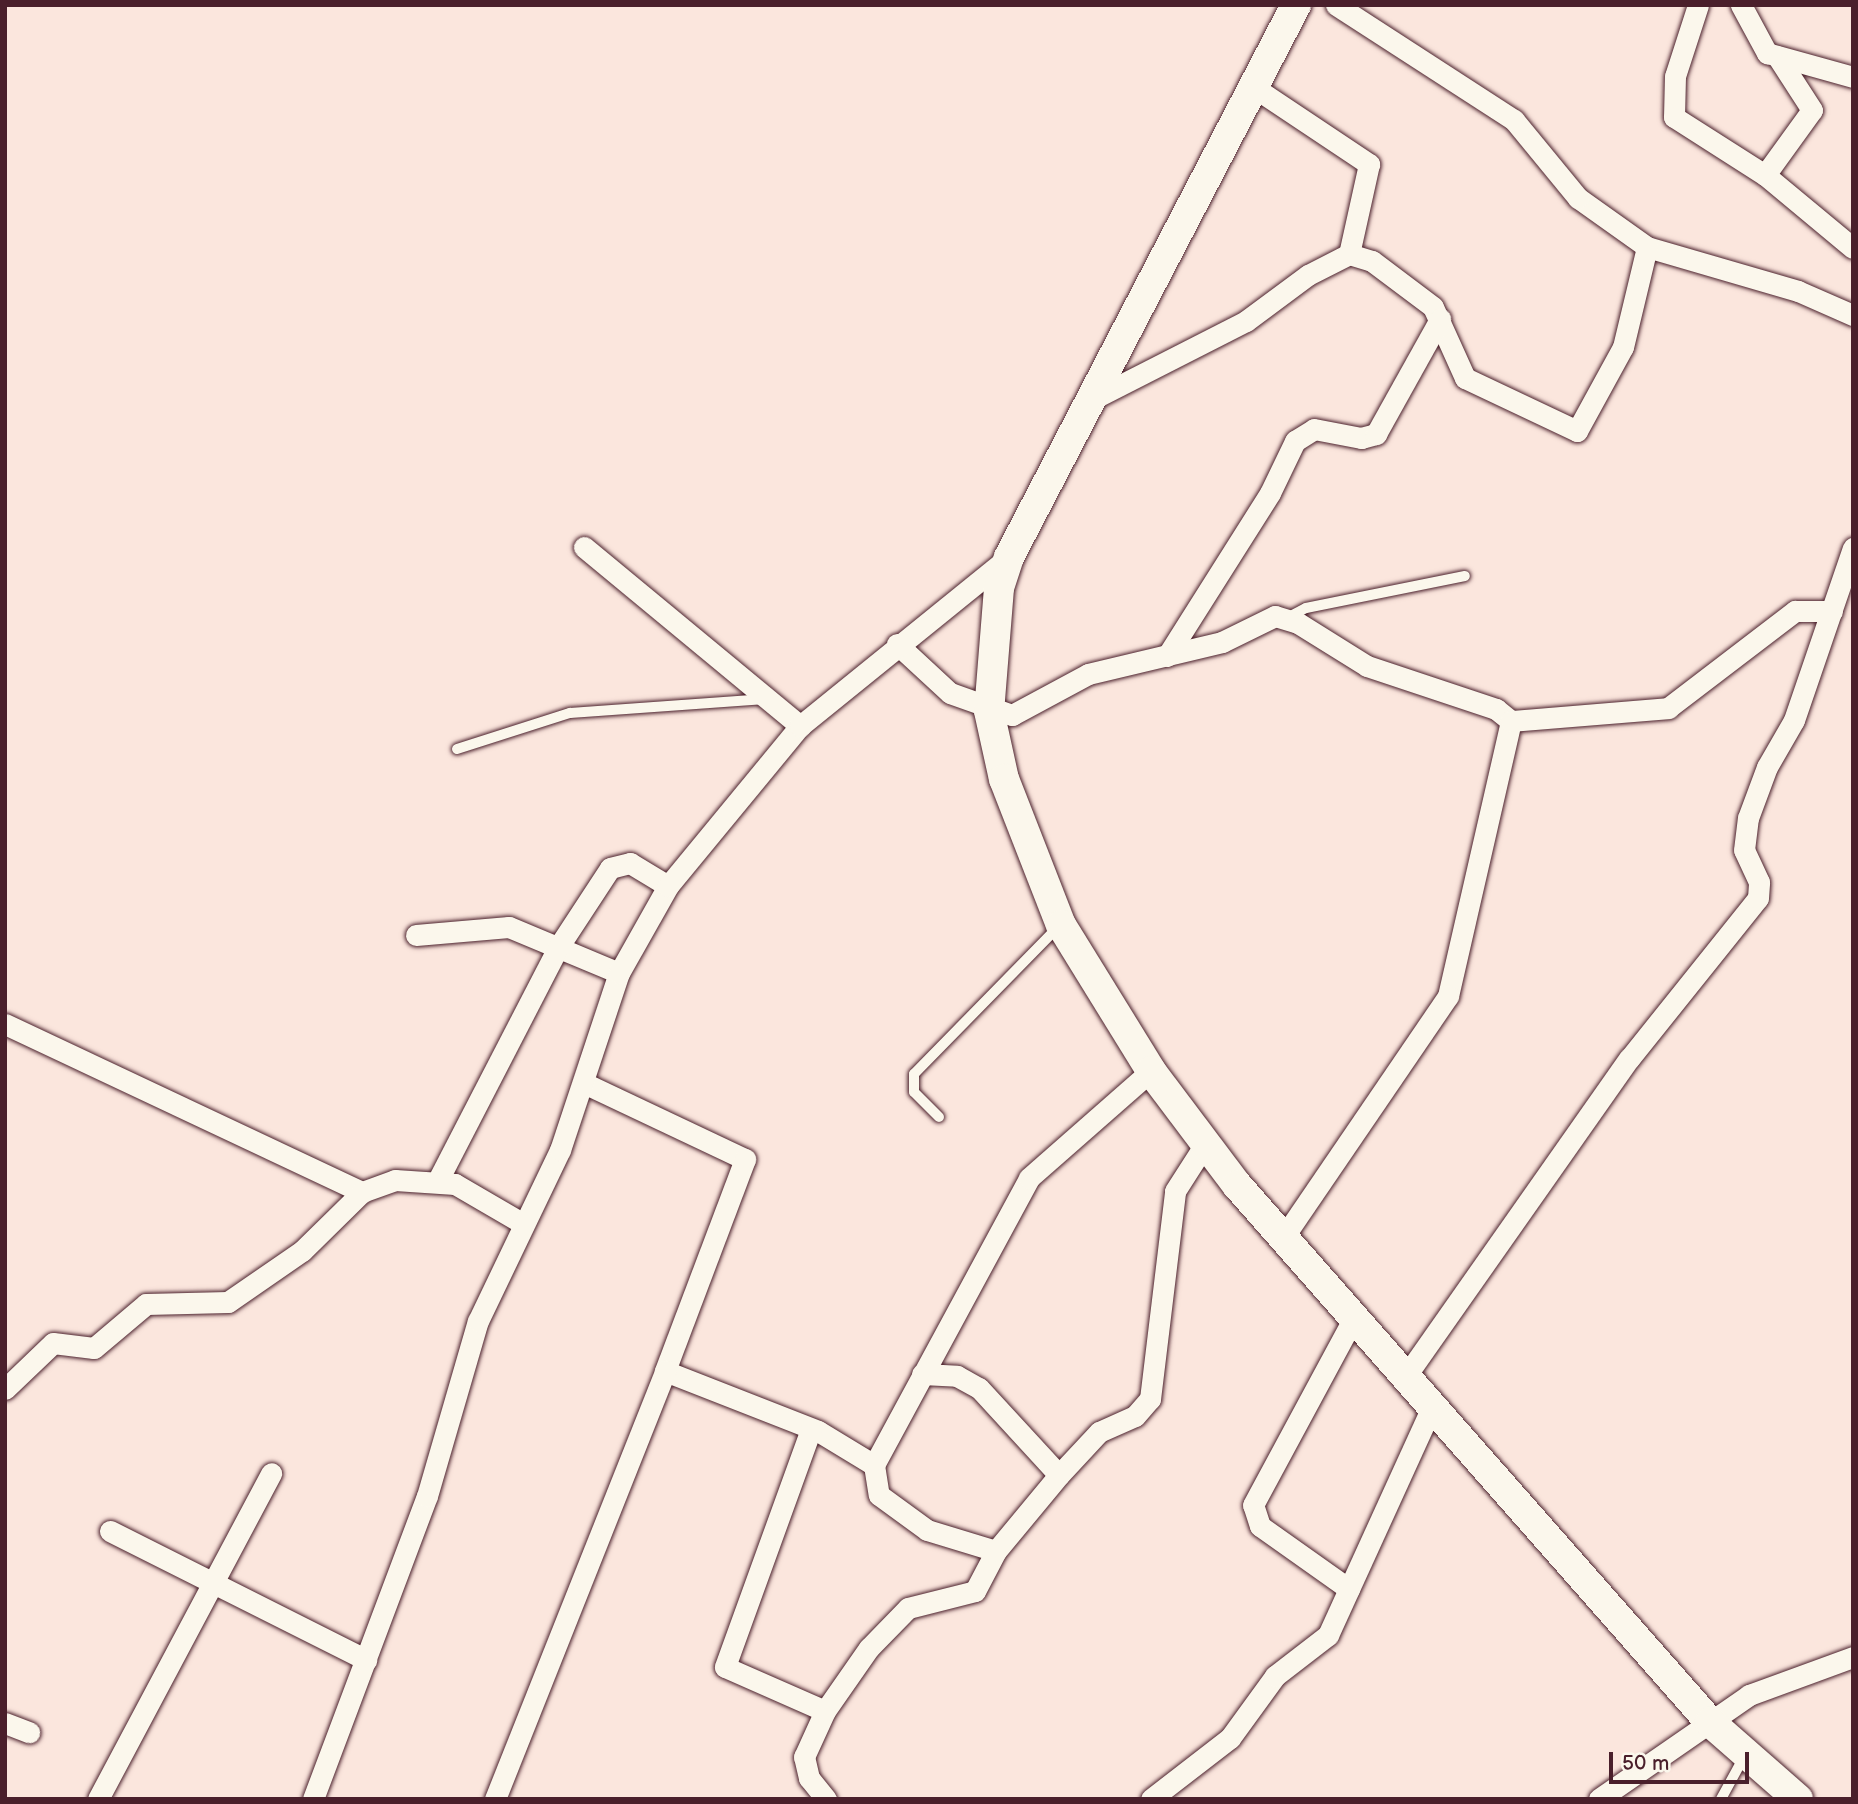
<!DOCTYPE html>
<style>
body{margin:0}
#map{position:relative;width:1858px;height:1804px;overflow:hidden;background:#fbe6dd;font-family:"Balsamiq Sans",sans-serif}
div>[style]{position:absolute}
.roads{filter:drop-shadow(0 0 2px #4a1f2b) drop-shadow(0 0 2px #4a1f2b)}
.lane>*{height:10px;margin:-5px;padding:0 5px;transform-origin:5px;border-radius:5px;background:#fbf7ec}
.street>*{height:21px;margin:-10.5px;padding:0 10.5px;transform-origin:10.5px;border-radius:10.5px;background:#fbf7ec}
.secondary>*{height:30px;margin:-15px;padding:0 15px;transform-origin:15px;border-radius:15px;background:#fbf7ec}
span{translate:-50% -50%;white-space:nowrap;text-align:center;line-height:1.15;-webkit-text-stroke:7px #fbf7ec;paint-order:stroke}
.frame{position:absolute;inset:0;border:7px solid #4a1f2b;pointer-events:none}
.scale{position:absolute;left:1609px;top:1752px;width:140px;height:32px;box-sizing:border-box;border:4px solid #4a1f2b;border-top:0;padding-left:9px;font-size:21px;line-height:24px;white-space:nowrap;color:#4a1f2b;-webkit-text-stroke:5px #fbf7ec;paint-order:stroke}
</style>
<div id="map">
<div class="roads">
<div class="lane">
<i style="left:1287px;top:618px;width:21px;rotate:-28deg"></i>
<i style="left:1306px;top:608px;width:162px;rotate:-11.4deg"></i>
<i style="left:457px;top:749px;width:119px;rotate:-17.7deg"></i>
<i style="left:570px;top:713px;width:196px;rotate:-4.1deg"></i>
<i style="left:939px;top:1117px;width:35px;rotate:-135deg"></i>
<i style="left:914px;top:1092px;width:18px;rotate:-90deg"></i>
<i style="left:914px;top:1074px;width:209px;rotate:-45.6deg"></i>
<i style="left:1721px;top:1799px;width:50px;rotate:-61.4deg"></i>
</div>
<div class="street">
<i style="left:1698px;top:5px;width:75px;rotate:107.9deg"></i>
<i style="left:1675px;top:76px;width:41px;rotate:91.4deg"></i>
<i style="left:1674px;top:117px;width:108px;rotate:32.5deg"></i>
<i style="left:1765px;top:175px;width:114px;rotate:39.7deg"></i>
<i style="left:1741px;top:5px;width:55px;rotate:61.6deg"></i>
<i style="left:1767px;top:53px;width:89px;rotate:15.6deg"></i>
<i style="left:1252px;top:86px;width:141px;rotate:33.7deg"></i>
<i style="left:1369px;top:164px;width:92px;rotate:102.5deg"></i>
<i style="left:1765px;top:175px;width:80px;rotate:-54.1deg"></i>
<i style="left:1812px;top:110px;width:64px;rotate:-122.9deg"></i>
<i style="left:1647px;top:247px;width:157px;rotate:16.2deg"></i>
<i style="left:1798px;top:291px;width:60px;rotate:23.6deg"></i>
<i style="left:1095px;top:398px;width:169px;rotate:-27deg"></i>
<i style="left:1246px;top:321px;width:77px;rotate:-36.6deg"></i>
<i style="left:1308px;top:275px;width:46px;rotate:-27.1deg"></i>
<i style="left:1349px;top:254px;width:24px;rotate:17deg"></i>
<i style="left:1372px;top:261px;width:76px;rotate:37deg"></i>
<i style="left:1433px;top:307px;width:78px;rotate:65.7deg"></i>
<i style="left:1465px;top:378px;width:124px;rotate:25.3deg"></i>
<i style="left:1577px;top:431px;width:96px;rotate:-61.3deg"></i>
<i style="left:1623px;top:347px;width:103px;rotate:-76.5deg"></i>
<i style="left:1647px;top:247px;width:85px;rotate:-144.6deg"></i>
<i style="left:1578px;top:198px;width:101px;rotate:-129.4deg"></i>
<i style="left:1514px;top:120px;width:212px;rotate:-147.1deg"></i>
<i style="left:584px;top:547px;width:281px;rotate:39.6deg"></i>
<i style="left:897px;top:644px;width:72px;rotate:42.8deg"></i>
<i style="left:950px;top:693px;width:66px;rotate:19.5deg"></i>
<i style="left:1012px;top:715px;width:86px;rotate:-28.3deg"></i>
<i style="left:1088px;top:674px;width:138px;rotate:-13.4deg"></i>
<i style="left:1222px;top:642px;width:59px;rotate:-26.1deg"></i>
<i style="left:1275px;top:616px;width:24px;rotate:17deg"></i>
<i style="left:1298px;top:623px;width:81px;rotate:31.9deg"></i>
<i style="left:1367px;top:666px;width:136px;rotate:18.4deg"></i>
<i style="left:1496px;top:709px;width:19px;rotate:39deg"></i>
<i style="left:1511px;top:721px;width:282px;rotate:102.9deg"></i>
<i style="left:1448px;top:996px;width:294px;rotate:124.3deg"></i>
<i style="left:1167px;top:656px;width:193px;rotate:-57.7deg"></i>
<i style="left:1270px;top:493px;width:58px;rotate:-64.3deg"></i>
<i style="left:1295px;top:441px;width:22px;rotate:-32deg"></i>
<i style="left:1314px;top:429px;width:48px;rotate:10.8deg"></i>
<i style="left:1361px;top:438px;width:16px;rotate:-15deg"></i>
<i style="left:1376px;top:434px;width:132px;rotate:-60.9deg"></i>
<i style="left:1511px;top:721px;width:158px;rotate:-4.7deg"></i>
<i style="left:1668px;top:708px;width:160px;rotate:-37.4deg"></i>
<i style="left:1795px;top:611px;width:37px"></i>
<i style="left:416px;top:935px;width:93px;rotate:-4.9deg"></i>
<i style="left:509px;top:927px;width:119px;rotate:22.7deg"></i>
<i style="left:5px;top:1024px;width:395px;rotate:25.2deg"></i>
<i style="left:586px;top:1084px;width:176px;rotate:25.3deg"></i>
<i style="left:745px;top:1159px;width:227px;rotate:110.7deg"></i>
<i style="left:665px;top:1371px;width:164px;rotate:21.4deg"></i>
<i style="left:818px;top:1431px;width:66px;rotate:31.3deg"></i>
<i style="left:874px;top:1465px;width:30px;rotate:81deg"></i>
<i style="left:879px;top:1495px;width:59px;rotate:36.1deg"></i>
<i style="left:927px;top:1530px;width:72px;rotate:16.9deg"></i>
<i style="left:438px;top:1180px;width:263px;rotate:-62.7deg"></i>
<i style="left:559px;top:946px;width:93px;rotate:-56.8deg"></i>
<i style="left:610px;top:868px;width:21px;rotate:-14deg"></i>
<i style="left:630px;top:863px;width:44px;rotate:31.2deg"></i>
<i style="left:922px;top:1374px;width:35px;rotate:3deg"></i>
<i style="left:957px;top:1376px;width:25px;rotate:29deg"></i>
<i style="left:979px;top:1388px;width:118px;rotate:47.4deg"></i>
<i style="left:1403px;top:1380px;width:393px;rotate:-54.9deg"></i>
<i style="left:1629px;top:1059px;width:206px;rotate:-51.3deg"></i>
<i style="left:1758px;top:898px;width:16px;rotate:-86deg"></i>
<i style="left:1759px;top:882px;width:35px;rotate:-115deg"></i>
<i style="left:1744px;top:850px;width:32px;rotate:-83deg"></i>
<i style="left:1748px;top:818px;width:54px;rotate:-69.6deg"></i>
<i style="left:1767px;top:767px;width:54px;rotate:-60.1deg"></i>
<i style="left:1794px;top:720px;width:182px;rotate:-71.1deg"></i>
<i style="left:5px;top:1389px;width:66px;rotate:-43.8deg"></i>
<i style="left:53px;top:1343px;width:41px;rotate:7deg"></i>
<i style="left:94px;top:1348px;width:68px;rotate:-40.2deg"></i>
<i style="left:146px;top:1304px;width:82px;rotate:-1.4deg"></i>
<i style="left:228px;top:1302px;width:90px;rotate:-34.6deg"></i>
<i style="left:302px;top:1251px;width:84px;rotate:-44.5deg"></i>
<i style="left:362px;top:1192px;width:35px;rotate:-20deg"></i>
<i style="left:395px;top:1180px;width:60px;rotate:3.8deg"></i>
<i style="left:455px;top:1184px;width:78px;rotate:30.2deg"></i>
<i style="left:811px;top:1429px;width:253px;rotate:109.9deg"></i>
<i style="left:725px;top:1667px;width:109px;rotate:23.7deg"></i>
<i style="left:874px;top:1465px;width:326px;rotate:-61.6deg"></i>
<i style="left:1029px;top:1178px;width:162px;rotate:-41.3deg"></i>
<i style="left:110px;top:1531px;width:287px;rotate:26.7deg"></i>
<i style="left:1349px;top:1589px;width:109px;rotate:-144.7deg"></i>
<i style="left:1260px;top:1526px;width:22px;rotate:-108deg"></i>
<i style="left:1253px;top:1505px;width:209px;rotate:-61.7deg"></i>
<i style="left:5px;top:1723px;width:26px;rotate:21deg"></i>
<i style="left:98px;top:1799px;width:369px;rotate:-62deg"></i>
<i style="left:313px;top:1799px;width:324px;rotate:-69.4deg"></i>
<i style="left:427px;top:1496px;width:182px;rotate:-73.8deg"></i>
<i style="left:478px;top:1321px;width:190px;rotate:-64.4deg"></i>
<i style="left:560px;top:1150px;width:187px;rotate:-71.6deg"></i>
<i style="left:619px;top:973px;width:100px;rotate:-60.6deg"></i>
<i style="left:668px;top:886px;width:207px;rotate:-50.5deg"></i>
<i style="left:800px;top:726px;width:269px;rotate:-39deg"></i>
<i style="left:495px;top:1799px;width:461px;rotate:-68.3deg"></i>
<i style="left:826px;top:1799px;width:27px;rotate:-129deg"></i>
<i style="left:809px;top:1778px;width:22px;rotate:-103deg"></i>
<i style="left:804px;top:1757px;width:51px;rotate:-65.5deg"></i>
<i style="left:825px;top:1711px;width:77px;rotate:-55.1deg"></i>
<i style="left:869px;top:1648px;width:56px;rotate:-45.7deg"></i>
<i style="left:908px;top:1608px;width:69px;rotate:-14.2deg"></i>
<i style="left:975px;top:1591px;width:45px;rotate:-62.3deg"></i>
<i style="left:996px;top:1551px;width:99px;rotate:-50.3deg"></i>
<i style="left:1059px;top:1475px;width:59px;rotate:-47.1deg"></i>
<i style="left:1099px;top:1432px;width:39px;rotate:-24deg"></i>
<i style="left:1135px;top:1416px;width:23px;rotate:-49deg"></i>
<i style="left:1150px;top:1399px;width:209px;rotate:-83.1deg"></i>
<i style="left:1175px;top:1191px;width:56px;rotate:-57.4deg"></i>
<i style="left:1151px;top:1799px;width:100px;rotate:-37.7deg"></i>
<i style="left:1230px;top:1738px;width:77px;rotate:-54deg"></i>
<i style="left:1275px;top:1676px;width:67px;rotate:-37.7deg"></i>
<i style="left:1328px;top:1635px;width:246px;rotate:-65.5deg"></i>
<i style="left:1599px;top:1799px;width:183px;rotate:-34.7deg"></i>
<i style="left:1749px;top:1695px;width:111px;rotate:-20.1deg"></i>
</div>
<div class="secondary">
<i style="left:1296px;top:5px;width:622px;rotate:117.47deg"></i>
<i style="left:1009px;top:557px;width:33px;rotate:108deg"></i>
<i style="left:999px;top:588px;width:123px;rotate:94.6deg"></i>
<i style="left:989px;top:711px;width:70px;rotate:77.6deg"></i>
<i style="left:1004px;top:779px;width:157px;rotate:68.7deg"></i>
<i style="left:1061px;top:925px;width:172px;rotate:58.3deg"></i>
<i style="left:1151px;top:1071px;width:143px;rotate:53deg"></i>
<i style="left:1237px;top:1185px;width:716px;rotate:48.63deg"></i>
<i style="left:1710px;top:1722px;width:117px;rotate:41.2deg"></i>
</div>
</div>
<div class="frame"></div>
<div class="scale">50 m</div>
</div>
